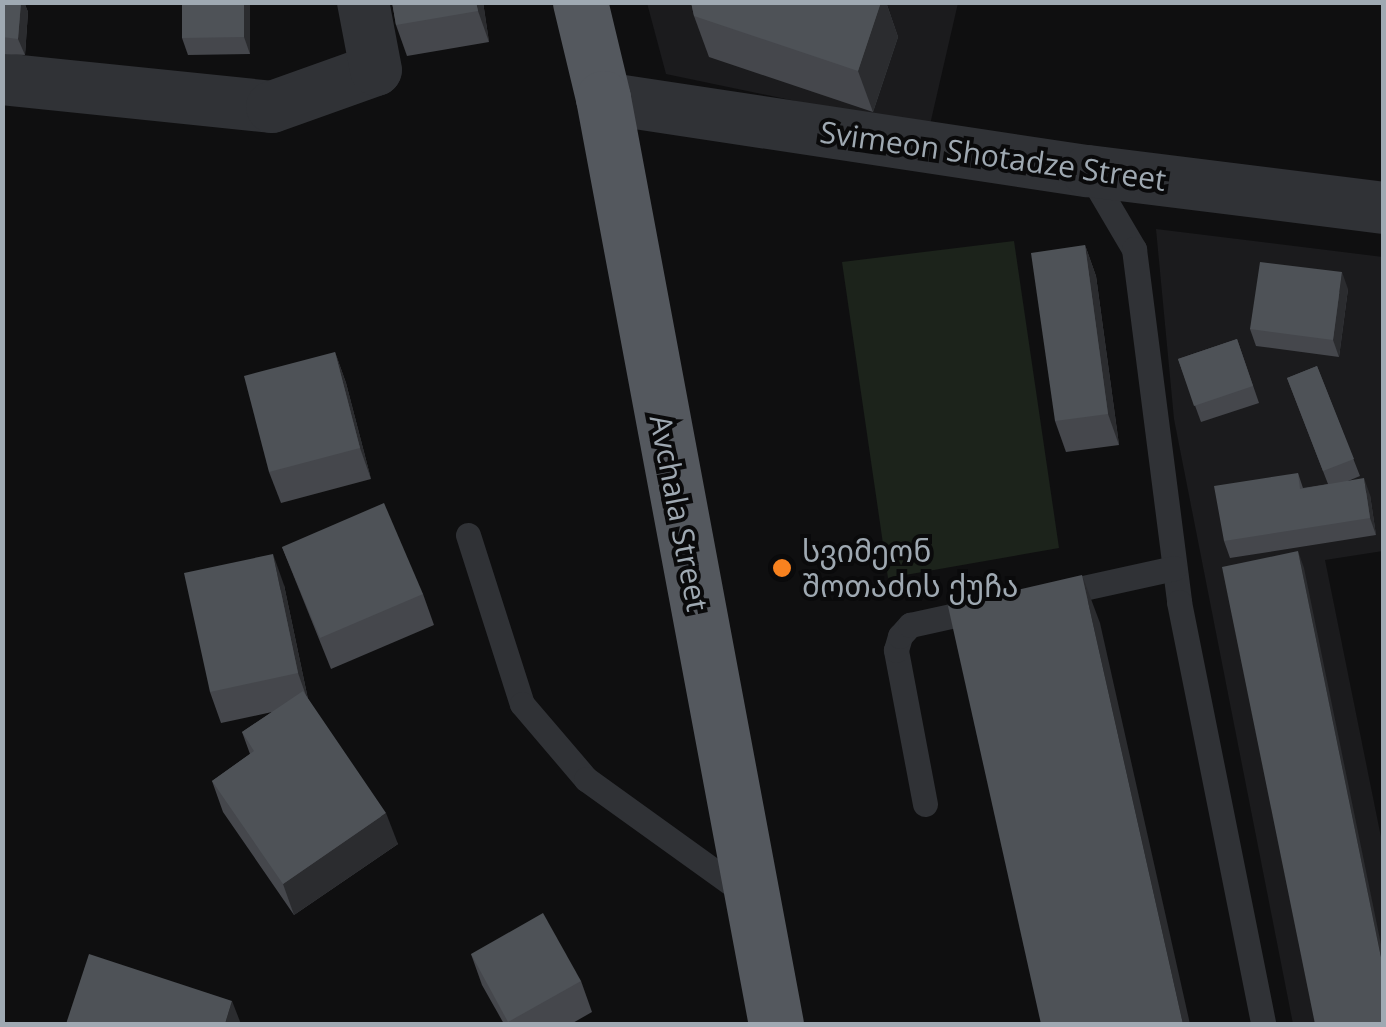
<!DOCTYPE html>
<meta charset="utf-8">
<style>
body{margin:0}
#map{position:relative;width:1386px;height:1027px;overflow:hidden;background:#0f0f10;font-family:"Open Sans","Noto Sans Georgian",sans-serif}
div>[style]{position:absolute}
.built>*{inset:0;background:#1b1b1d}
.green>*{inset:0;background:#1c231b}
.service>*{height:25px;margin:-12.5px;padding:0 12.5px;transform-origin:12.5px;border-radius:12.5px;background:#303236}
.minor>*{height:52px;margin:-26px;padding:0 26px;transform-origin:26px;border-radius:26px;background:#303236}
.trunk>*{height:55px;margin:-27.5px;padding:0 27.5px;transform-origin:27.5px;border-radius:27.5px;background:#54585e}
.wall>*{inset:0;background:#45474c}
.shaded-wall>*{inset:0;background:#2b2c2f}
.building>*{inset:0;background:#4e5257}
.dots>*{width:28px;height:28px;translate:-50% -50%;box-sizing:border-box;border:5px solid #0a0a0b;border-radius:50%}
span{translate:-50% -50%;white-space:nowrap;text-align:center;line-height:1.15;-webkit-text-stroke:8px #0a0a0b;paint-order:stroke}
.street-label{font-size:30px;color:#9fa9b2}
.poi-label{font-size:30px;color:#9fa9b2}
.left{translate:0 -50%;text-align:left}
.frame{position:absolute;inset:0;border:5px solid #9fa9b2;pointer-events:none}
</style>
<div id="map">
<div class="built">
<i style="clip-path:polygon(647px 3px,958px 3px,929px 129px,666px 74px)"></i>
<i style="clip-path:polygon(1156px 229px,1383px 257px,1383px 551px,1325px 560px,1383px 847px,1383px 1024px,1293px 1024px,1174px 419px)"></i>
</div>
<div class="green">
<i style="clip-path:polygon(1014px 241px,1059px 548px,888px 578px,842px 262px)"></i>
</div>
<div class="service">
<i style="left:1088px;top:171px;width:91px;rotate:59.5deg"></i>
<i style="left:1134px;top:249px;width:356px;rotate:82.7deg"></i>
<i style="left:1179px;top:602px;width:430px;rotate:78.7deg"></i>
<i style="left:468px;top:535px;width:177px;rotate:72.3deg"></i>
<i style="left:522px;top:704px;width:99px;rotate:49.5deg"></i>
<i style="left:586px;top:779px;width:201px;rotate:35.7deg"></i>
<i style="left:1056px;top:594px;width:121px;rotate:-12.4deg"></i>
<i style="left:925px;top:804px;width:157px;rotate:-100.7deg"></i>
<i style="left:896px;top:650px;width:15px;rotate:-74deg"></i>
<i style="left:900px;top:636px;width:15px;rotate:-48deg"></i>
<i style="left:910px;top:625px;width:75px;rotate:-12.4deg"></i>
</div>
<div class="minor">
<i style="left:2px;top:79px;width:271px;rotate:5.9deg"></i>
<i style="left:272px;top:107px;width:110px;rotate:-19.6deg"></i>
<i style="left:376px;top:70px;width:69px;rotate:-100.8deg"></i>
<i style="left:603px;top:98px;width:490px;rotate:8.6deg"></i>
<i style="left:1088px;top:171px;width:298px;rotate:7.1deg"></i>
</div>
<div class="trunk">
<i style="left:580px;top:2px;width:99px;rotate:76.5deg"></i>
<i style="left:603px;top:98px;width:942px;rotate:79.42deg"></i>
</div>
<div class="wall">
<i style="clip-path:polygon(2px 2px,24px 2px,28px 12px,25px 55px,2px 54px)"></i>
<i style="clip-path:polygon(182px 2px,250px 2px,250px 54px,188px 55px,182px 38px)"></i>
<i style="clip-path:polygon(392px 2px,483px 2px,489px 42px,407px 56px,396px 25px)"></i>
<i style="clip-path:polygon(691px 2px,886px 2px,898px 37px,873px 112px,709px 57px,694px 16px)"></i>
<i style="clip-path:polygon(1085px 245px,1096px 276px,1119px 445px,1066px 452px,1055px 421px)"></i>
<i style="clip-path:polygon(1348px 289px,1339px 357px,1256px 346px,1250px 329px)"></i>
<i style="clip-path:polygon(1237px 339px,1259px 403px,1201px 422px,1178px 359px)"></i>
<i style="clip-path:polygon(335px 352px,346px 383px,371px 479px,281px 503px,269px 472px)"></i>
<i style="clip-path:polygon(1317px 366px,1360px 476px,1348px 481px,1370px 495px,1376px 535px,1230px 558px,1224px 541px,1298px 473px,1303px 488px,1328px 484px,1287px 378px)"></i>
<i style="clip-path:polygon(282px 547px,423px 594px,434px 625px,331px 669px)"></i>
<i style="clip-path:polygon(284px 585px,308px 699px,398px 844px,294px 915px,223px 812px,212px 781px,250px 754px,242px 732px,272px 712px,221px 723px,210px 692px)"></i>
<i style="clip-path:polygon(471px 954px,581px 981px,592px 1012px,571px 1024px,504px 1024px,482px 985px)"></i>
</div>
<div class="shaded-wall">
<i style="clip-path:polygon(21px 2px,24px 2px,28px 12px,25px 55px,18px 39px)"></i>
<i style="clip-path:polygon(244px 2px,250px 2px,250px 54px,244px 37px)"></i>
<i style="clip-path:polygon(476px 2px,483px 2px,489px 42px,478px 11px)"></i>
<i style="clip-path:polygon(881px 2px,886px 2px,898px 37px,873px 112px,858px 71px)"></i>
<i style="clip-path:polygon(1085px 245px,1096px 276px,1119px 445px,1108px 414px)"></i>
<i style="clip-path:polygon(1342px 272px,1348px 289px,1339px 357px,1333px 340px)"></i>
<i style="clip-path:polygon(335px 352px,346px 383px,371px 479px,360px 448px)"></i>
<i style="clip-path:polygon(1364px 478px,1370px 495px,1376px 535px,1370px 518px)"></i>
<i style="clip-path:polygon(1298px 551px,1304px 568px,1384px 959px,1384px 972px)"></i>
<i style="clip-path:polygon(273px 554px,284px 585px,309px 704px,298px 673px)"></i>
<i style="clip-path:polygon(1082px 575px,1100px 623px,1190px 1024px,1183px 1024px)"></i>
<i style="clip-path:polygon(386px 813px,398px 844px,294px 915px,283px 884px)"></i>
<i style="clip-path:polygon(232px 1001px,241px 1024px,225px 1024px)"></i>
</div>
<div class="building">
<i style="clip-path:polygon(2px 2px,21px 2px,18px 39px,2px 37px)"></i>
<i style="clip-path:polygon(182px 2px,244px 2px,244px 37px,182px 38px)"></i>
<i style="clip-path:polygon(392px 2px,476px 2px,478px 11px,396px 25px)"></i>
<i style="clip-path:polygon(691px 2px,881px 2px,858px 71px,694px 16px)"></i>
<i style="clip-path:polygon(1085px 245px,1108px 414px,1055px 421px,1031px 253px)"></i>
<i style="clip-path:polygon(1260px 262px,1342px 272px,1333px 340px,1250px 329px)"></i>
<i style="clip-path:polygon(1237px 339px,1253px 386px,1194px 406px,1178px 359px)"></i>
<i style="clip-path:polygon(335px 352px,360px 448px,269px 472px,244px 376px)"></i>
<i style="clip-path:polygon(1317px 366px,1354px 459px,1323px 471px,1287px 378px)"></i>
<i style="clip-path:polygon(1298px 473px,1300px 489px,1364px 478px,1370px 518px,1224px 541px,1214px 486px)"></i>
<i style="clip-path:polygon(384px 503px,423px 594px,320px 638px,282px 547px)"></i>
<i style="clip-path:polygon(1298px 551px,1384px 972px,1384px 1024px,1315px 1024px,1222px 567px)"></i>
<i style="clip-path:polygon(273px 554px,298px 673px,210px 692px,184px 573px)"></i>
<i style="clip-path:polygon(1082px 575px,1183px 1024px,1041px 1024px,948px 606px)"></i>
<i style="clip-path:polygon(303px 691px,386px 813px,283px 884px,212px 781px,254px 751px,242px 732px)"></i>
<i style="clip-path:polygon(543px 913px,581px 981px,508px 1022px,471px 954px)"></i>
<i style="clip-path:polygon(89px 954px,232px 1001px,225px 1024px,66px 1024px)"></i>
</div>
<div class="dots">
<i style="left:782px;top:568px;background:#f8821f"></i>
</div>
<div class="street-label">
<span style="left:993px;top:156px;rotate:8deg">Svimeon Shotadze Street</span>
<span style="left:679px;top:513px;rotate:79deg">Avchala Street</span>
</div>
<div class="poi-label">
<span class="left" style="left:802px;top:568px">სვიმეონ<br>შოთაძის ქუჩა</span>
</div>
<div class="frame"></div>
</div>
